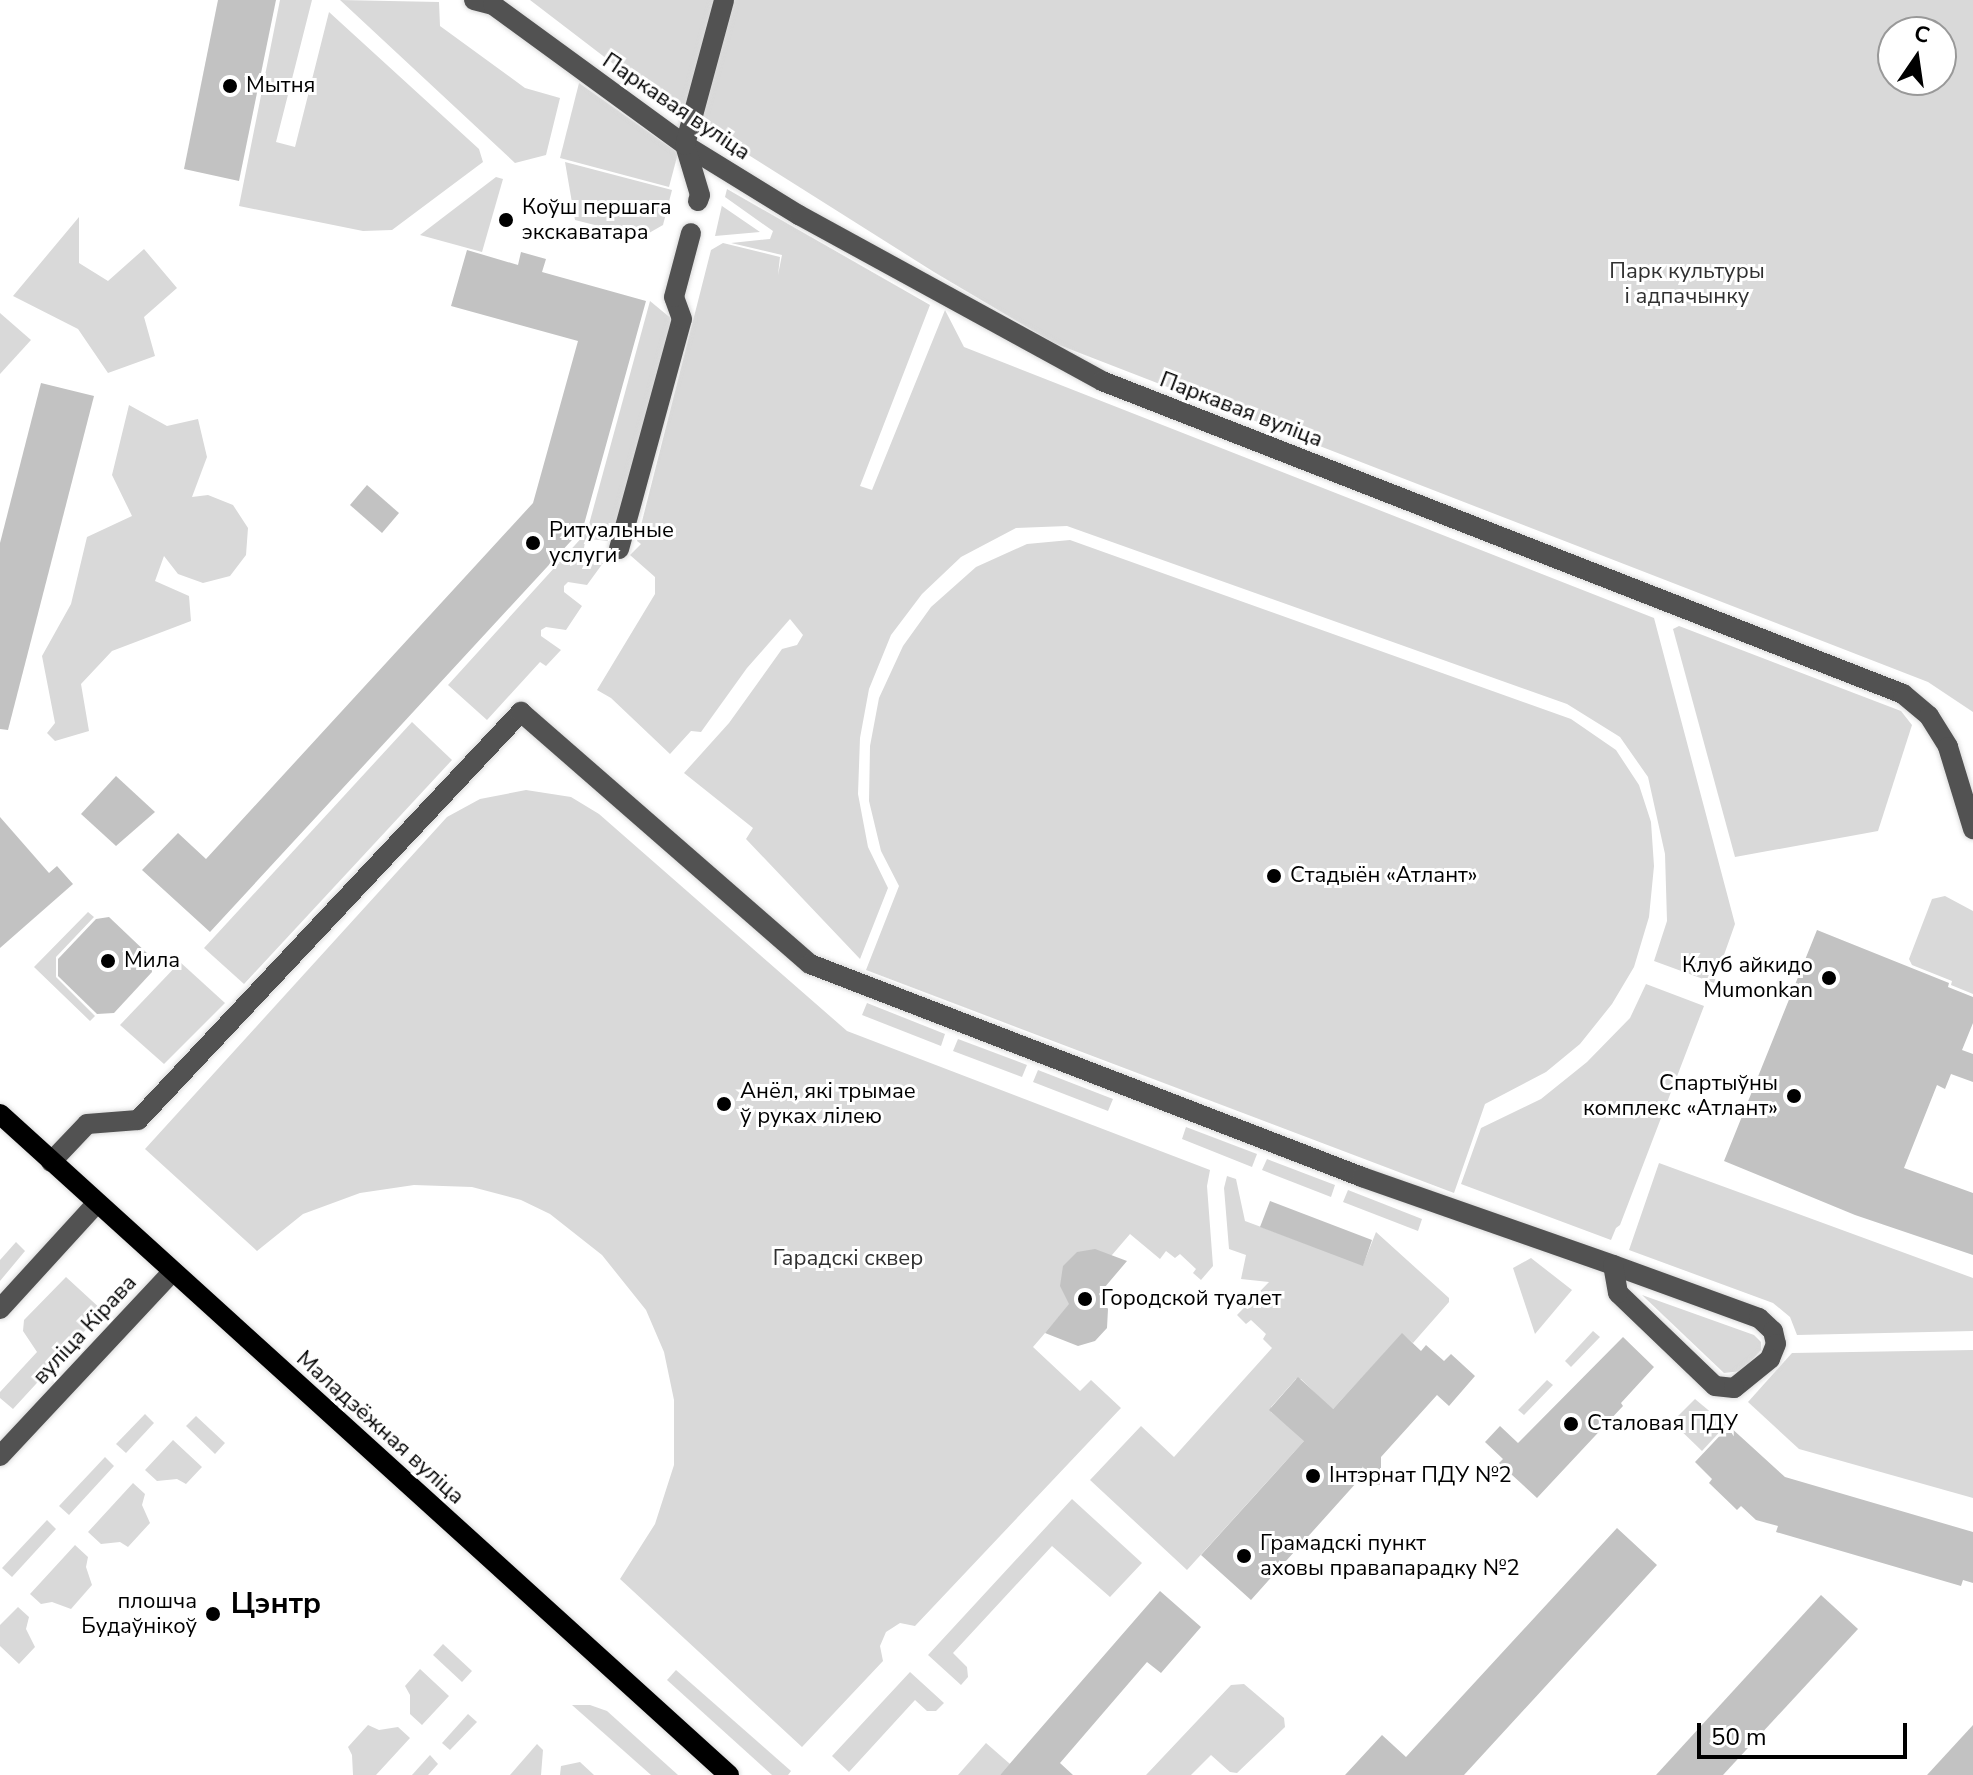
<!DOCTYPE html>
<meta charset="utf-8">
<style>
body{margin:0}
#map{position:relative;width:1973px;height:1775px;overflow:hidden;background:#fff;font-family:"Nunito Sans",sans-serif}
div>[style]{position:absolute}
.green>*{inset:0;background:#d9d9d9}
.building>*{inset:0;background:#c2c2c2}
.roads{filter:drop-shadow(0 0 2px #dbdbdb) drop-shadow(0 0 2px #dbdbdb)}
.minor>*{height:20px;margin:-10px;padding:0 10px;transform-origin:10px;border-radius:10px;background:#525252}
.major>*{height:20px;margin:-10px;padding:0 10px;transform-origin:10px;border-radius:10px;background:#000}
.dots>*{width:22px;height:22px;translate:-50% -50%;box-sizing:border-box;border:4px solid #fff;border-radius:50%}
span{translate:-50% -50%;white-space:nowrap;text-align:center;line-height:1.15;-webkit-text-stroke:6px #fff;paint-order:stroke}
.poi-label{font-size:22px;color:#000}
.left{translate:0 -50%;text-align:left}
.right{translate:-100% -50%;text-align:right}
.street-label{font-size:22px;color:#000}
.park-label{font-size:22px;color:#303030}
.district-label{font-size:30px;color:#000;font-weight:700}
.north{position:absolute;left:1877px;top:16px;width:80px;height:80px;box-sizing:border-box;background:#fff;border:2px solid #999;border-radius:50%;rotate:13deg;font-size:22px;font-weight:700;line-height:32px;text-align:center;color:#000}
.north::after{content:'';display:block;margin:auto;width:28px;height:36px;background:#000;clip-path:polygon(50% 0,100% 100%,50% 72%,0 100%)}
.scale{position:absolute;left:1697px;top:1723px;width:210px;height:36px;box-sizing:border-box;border:4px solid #000;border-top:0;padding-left:10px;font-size:24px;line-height:28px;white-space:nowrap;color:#000;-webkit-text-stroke:6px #fff;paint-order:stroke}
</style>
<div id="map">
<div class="green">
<i style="clip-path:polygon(280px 0,312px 0,276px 142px,295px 147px,329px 12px,479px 149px,483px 162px,392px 230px,363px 231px,239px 206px)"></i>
<i style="clip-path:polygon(340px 0,439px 2px,440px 26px,525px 88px,560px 98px,546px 155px,515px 163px)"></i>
<i style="clip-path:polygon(evenodd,530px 0,1973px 0,1973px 712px,1928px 682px,1054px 343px,934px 272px,658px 98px,530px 0,1893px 32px,1941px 32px,1941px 80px,1893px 80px,1893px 32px)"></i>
<i style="clip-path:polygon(579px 83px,678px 153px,669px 187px,560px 158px)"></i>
<i style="clip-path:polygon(565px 162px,672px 190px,663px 225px,642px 237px,575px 220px)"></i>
<i style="clip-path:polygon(496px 177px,503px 179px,482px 252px,420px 235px)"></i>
<i style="clip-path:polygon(727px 189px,930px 305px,860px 486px,872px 490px,945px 310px,964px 347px,1654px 618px,1735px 924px,1714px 983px,1654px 961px,1667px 921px,1665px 854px,1648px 777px,1620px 737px,1567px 704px,1067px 526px,1016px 528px,961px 557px,922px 594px,891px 635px,869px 689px,860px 738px,858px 794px,868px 847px,888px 888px,860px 959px,746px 839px,753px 828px,684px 773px,729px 723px,782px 649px,797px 645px,803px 635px,790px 619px,747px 668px,701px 732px,691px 731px,670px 754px,611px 698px,597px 690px,655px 594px,655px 577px,630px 555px,641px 544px,637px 541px,711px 250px,723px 243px,780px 257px,778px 275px,782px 255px,731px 243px,770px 239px,773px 231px,725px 197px)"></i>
<i style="clip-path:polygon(722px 205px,722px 206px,760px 232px,715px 236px)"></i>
<i style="clip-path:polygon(79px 217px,79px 263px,108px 281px,144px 249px,177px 288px,144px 317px,155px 356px,108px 373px,78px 329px,13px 296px)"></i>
<i style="clip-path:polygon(650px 301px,673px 320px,614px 535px,588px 528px)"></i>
<i style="clip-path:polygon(0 313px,31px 340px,0 374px)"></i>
<i style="clip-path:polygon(129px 405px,167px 426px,198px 419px,207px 457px,192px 497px,208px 495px,233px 505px,248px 528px,246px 555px,230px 576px,203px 583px,178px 574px,164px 556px,155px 581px,189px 596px,191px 621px,112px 651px,81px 684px,89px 731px,55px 741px,47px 733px,55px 723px,42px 656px,71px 604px,87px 537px,132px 516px,112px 475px)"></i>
<i style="clip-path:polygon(585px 534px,609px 537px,608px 541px,590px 539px,585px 542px,584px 548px,603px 563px,587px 585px,568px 582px,564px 586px,564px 592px,582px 606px,566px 630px,546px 627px,541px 630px,541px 636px,561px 650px,546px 666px,540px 662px,487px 720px,448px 685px)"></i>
<i style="clip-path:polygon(1070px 540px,1571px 719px,1616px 750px,1639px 785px,1651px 822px,1654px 866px,1649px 917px,1634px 967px,1612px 1004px,1580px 1044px,1546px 1072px,1485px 1104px,1454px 1193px,866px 970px,899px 886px,881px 851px,869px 801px,870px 746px,879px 698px,903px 646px,931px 607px,976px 567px,1027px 544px)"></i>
<i style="clip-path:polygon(1679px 626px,1901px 711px,1912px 725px,1878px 831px,1735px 857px,1673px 629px)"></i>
<i style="clip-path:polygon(412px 722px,452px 760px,244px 984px,204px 948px)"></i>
<i style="clip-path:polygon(526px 790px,571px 797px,599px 814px,847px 1031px,1210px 1170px,1207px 1186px,1213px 1266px,1201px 1280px,1193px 1273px,1196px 1269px,1180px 1254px,1175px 1258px,1166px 1251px,1160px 1259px,1130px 1234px,1033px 1347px,1080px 1391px,1091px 1380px,1121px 1408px,915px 1626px,900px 1623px,886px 1632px,880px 1646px,883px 1661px,802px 1747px,620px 1579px,655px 1524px,674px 1465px,674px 1400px,664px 1352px,646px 1310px,602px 1255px,550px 1214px,521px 1200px,472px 1187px,414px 1185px,360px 1193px,303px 1214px,257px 1251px,145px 1149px,447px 817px,480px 799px)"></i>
<i style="clip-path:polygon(1945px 896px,1973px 911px,1973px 994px,1951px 985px,1952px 981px,1912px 965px,1909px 959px,1932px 899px)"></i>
<i style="clip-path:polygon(88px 912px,94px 917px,56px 957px,56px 977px,95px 1016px,90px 1021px,34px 967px)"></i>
<i style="clip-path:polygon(180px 962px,225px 1003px,164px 1064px,120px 1025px)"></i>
<i style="clip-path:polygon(1646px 984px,1704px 1006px,1620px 1225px,1616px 1228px,1611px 1240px,1461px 1184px,1481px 1128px,1541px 1099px,1587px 1062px,1630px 1018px)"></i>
<i style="clip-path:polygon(867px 1003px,945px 1034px,941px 1046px,862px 1015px)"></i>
<i style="clip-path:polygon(958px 1039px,1027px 1065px,1022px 1077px,953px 1051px)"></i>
<i style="clip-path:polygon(1038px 1070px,1113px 1099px,1108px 1111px,1033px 1082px)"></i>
<i style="clip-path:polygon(1186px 1127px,1257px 1154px,1252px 1167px,1182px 1139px)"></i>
<i style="clip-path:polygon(1267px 1159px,1335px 1185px,1331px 1197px,1262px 1170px)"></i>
<i style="clip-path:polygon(1659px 1163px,1973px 1278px,1973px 1331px,1797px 1335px,1790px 1317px,1773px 1303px,1629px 1250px)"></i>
<i style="clip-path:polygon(1227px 1176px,1236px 1179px,1245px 1221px,1363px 1265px,1376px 1232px,1449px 1298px,1449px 1302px,1413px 1343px,1402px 1334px,1332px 1410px,1301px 1379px,1296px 1379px,1271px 1407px,1271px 1412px,1305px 1440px,1187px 1570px,1090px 1480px,1141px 1426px,1174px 1457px,1272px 1348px,1263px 1339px,1266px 1334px,1251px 1320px,1246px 1324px,1237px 1315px,1269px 1282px,1241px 1279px,1246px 1255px,1229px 1249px,1224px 1188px)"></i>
<i style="clip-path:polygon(1348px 1190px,1422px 1219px,1418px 1231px,1343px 1202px)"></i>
<i style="clip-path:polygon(16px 1242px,25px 1251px,0 1281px,0 1260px)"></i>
<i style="clip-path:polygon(1531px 1258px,1572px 1290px,1535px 1334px,1513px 1268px)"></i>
<i style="clip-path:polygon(66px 1277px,103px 1311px,13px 1409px,0 1398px,0 1392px,37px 1352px,23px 1331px,24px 1320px)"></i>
<i style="clip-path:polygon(1642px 1295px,1754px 1335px,1761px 1342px,1761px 1350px,1742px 1371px,1724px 1373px)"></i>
<i style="clip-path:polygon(1593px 1331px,1600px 1337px,1571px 1367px,1565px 1361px)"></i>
<i style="clip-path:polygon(1973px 1350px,1973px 1498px,1799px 1449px,1748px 1402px,1792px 1353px)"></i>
<i style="clip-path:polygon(1547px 1380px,1553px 1385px,1524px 1415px,1518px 1410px)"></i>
<i style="clip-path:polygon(1695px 1399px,1726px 1425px,1702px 1451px,1672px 1422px)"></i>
<i style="clip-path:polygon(145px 1414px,154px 1423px,126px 1453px,116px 1444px)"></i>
<i style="clip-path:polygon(196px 1416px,225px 1443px,215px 1454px,186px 1426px)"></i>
<i style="clip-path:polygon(173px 1440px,202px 1467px,186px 1484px,177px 1479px,157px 1481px,145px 1470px)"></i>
<i style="clip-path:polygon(105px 1457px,114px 1466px,69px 1515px,59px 1506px)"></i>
<i style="clip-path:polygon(133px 1483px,145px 1494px,142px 1505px,150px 1523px,128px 1547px,120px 1542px,101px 1544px,88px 1532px)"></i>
<i style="clip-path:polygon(1072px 1499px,1142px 1563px,1110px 1597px,1052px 1546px,953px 1653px,967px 1667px,968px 1677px,961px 1685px,928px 1655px)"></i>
<i style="clip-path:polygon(47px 1520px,56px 1529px,12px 1577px,2px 1568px)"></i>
<i style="clip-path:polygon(75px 1545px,88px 1557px,86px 1567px,92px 1585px,71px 1609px,52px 1602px,41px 1604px,30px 1594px)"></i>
<i style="clip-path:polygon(18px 1607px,29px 1617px,26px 1629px,35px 1647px,19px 1664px,0 1646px,0 1625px)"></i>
<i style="clip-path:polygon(443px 1644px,472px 1671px,462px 1682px,433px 1655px)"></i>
<i style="clip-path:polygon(420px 1669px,449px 1696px,422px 1725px,410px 1714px,410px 1695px,405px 1686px)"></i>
<i style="clip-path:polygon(676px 1670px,791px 1771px,788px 1775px,772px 1775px,667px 1680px)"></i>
<i style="clip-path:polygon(910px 1672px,944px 1703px,936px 1711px,927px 1711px,915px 1700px,849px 1772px,832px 1756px)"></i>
<i style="clip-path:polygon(1244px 1684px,1284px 1718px,1285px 1727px,1237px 1773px,1230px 1772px,1211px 1755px,1191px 1775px,1146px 1775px,1231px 1685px)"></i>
<i style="clip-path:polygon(572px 1705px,590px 1705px,607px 1711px,678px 1775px,651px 1775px)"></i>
<i style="clip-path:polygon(468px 1714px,477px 1722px,450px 1750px,442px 1743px)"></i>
<i style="clip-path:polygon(368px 1725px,379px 1730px,398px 1727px,410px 1738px,376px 1775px,353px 1775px,352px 1755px,348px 1747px)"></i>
<i style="clip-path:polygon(986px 1743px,1010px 1764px,1000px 1775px,958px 1775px)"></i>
<i style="clip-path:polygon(537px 1744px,543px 1750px,541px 1775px,510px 1775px)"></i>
<i style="clip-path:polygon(430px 1755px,438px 1764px,428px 1775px,412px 1775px)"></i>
<i style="clip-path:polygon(580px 1762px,594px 1775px,560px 1775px,561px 1766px)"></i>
</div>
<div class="building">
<i style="clip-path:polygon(218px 0,276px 0,239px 181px,184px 169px)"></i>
<i style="clip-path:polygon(467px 250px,518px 265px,521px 252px,546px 259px,542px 272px,646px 301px,583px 528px,210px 932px,142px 870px,178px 833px,206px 859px,533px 503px,578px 341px,451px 306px)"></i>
<i style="clip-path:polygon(41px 383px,94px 396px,8px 730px,0 729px,0 543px)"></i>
<i style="clip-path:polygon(367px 485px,399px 513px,382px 533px,350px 505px)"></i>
<i style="clip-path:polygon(116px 776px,155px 812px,116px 846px,81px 814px)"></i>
<i style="clip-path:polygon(0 817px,49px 873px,57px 866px,73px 884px,0 948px)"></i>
<i style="clip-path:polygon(109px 917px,150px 956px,152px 972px,114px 1013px,97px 1014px,58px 976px,58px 959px,96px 919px)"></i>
<i style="clip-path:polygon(1817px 930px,1949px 983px,1948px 987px,1973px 997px,1973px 1023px,1962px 1050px,1973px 1054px,1973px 1082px,1951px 1074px,1945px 1089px,1937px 1085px,1904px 1168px,1973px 1193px,1973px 1255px,1855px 1215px,1724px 1161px)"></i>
<i style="clip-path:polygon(1270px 1201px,1372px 1240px,1363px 1266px,1260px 1227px)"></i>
<i style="clip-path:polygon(1095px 1249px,1127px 1261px,1099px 1294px,1108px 1309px,1107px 1328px,1095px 1341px,1078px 1346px,1045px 1333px,1069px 1304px,1060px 1286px,1063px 1266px,1077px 1252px)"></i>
<i style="clip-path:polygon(1402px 1333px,1421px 1351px,1426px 1345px,1444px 1361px,1451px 1354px,1475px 1376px,1449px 1406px,1437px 1395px,1381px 1457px,1381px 1485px,1357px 1482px,1251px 1600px,1201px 1555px,1304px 1441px,1269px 1410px,1298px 1377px,1333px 1409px)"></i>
<i style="clip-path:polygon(1623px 1337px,1654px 1367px,1621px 1403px,1623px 1406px,1537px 1498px,1499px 1463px,1503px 1459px,1485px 1442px,1500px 1426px,1518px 1443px)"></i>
<i style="clip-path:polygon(1729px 1426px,1785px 1477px,1973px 1532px,1973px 1583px,1963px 1580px,1961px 1586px,1776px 1532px,1778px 1526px,1756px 1520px,1741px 1506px,1737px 1510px,1709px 1483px,1712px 1479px,1695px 1462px)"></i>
<i style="clip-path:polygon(1617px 1528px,1657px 1565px,1464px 1775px,1345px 1775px,1382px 1735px,1406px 1757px)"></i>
<i style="clip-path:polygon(1160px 1591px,1201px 1627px,1161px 1673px,1147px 1662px,1060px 1763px,1073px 1775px,1000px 1775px)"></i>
<i style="clip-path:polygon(1821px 1595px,1858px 1629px,1723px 1775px,1656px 1775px)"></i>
<i style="clip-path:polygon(1973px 1725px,1973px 1775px,1927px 1775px)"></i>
</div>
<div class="roads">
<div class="minor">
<i style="left:474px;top:0;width:20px;rotate:15deg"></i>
<i style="left:493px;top:5px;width:238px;rotate:36.1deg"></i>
<i style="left:685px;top:145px;width:134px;rotate:31.6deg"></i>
<i style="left:799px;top:215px;width:345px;rotate:28.7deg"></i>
<i style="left:1102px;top:381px;width:860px;rotate:21.34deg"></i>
<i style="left:1903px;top:694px;width:34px;rotate:40deg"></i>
<i style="left:1929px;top:716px;width:36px;rotate:58deg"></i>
<i style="left:1948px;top:747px;width:86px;rotate:73deg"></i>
<i style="left:698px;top:201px;width:6px;rotate:-72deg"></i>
<i style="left:700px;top:195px;width:52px;rotate:-106.7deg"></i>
<i style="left:685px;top:145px;width:150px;rotate:-74.9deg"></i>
<i style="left:619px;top:549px;width:238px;rotate:-74.7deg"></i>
<i style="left:682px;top:319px;width:23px;rotate:-110deg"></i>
<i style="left:674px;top:297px;width:66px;rotate:-75.1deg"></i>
<i style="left:51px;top:1162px;width:52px;rotate:-46.5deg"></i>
<i style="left:87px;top:1124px;width:51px;rotate:-4.5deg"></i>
<i style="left:138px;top:1120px;width:560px;rotate:-46.81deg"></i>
<i style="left:521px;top:712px;width:383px;rotate:41.1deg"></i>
<i style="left:810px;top:964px;width:592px;rotate:21.1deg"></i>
<i style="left:1362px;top:1177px;width:266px;rotate:19.3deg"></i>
<i style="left:1613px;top:1265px;width:155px;rotate:20deg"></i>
<i style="left:1759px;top:1318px;width:19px;rotate:43deg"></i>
<i style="left:1773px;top:1331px;width:13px;rotate:77deg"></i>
<i style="left:1776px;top:1344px;width:16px;rotate:112deg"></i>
<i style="left:1770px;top:1359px;width:46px;rotate:141.1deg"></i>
<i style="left:1734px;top:1388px;width:19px;rotate:-174deg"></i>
<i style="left:1715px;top:1386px;width:134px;rotate:-136.2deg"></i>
<i style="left:1618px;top:1293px;width:28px;rotate:-100deg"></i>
<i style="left:0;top:1309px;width:142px;rotate:-47.6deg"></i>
<i style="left:0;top:1456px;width:252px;rotate:-46.9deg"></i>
</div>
<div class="major">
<i style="left:0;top:1114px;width:984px;rotate:42.2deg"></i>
</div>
</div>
<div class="dots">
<i style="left:230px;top:86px;background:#000"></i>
<i style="left:506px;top:220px;background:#000"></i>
<i style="left:533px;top:543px;background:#000"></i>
<i style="left:1274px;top:876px;background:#000"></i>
<i style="left:108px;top:961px;background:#000"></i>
<i style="left:1829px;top:978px;background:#000"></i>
<i style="left:1794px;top:1096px;background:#000"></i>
<i style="left:724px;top:1104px;background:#000"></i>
<i style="left:1085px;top:1299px;background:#000"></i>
<i style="left:1571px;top:1424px;background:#000"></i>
<i style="left:1313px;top:1476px;background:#000"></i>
<i style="left:1244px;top:1556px;background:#000"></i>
<i style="left:213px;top:1614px;background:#000"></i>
</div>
<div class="poi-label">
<span class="left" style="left:246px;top:86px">Мытня</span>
<span class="left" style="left:522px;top:220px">Коўш першага<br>экскаватара</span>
<span class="left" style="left:549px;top:543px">Ритуальные<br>услуги</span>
<span class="left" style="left:1290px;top:876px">Стадыён «Атлант»</span>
<span class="left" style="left:124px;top:961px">Мила</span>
<span class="right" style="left:1813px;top:978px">Клуб айкидо<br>Mumonkan</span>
<span class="right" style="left:1778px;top:1096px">Спартыўны<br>комплекс «Атлант»</span>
<span class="left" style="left:740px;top:1104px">Анёл, які трымае<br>ў руках лілею</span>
<span class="left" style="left:1101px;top:1299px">Городской туалет</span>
<span class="left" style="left:1587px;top:1424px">Сталовая ПДУ</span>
<span class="left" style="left:1329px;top:1476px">Інтэрнат ПДУ №2</span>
<span class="left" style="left:1260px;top:1556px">Грамадскі пункт<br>аховы правапарадку №2</span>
<span class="right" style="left:197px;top:1614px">плошча<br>Будаўнікоў</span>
</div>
<div class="street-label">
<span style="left:676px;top:107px;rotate:34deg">Паркавая вуліца</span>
<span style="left:1241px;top:410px;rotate:21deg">Паркавая вуліца</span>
<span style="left:85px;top:1330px;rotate:-47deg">вуліца Кірава</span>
<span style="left:380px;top:1428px;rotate:42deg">Маладзёжная вуліца</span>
</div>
<div class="park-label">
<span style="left:1687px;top:284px">Парк культуры<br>і адпачынку</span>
<span style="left:848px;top:1259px">Гарадскі сквер</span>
</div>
<div class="district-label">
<span style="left:276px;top:1604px">Цэнтр</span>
</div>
<div class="north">С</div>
<div class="scale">50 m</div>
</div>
